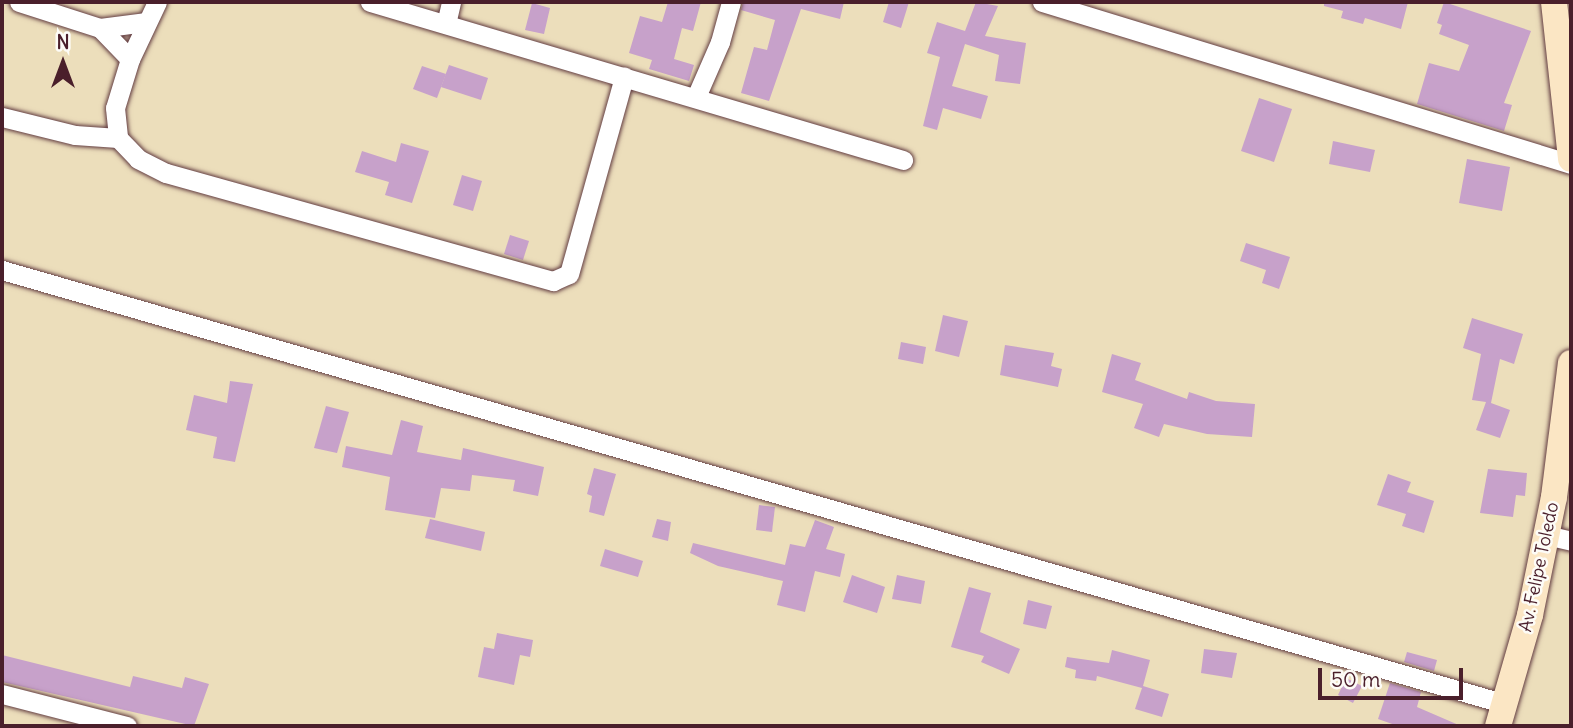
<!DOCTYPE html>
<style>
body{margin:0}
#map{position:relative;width:1573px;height:728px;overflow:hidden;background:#ecdebb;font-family:Delius,sans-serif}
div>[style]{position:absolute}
.building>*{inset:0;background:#c7a1ca}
.roads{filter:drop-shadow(0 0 2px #623c41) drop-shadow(0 0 2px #623c41)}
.minor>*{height:19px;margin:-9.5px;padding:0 9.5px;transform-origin:9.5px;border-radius:9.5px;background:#fff}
.secondary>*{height:26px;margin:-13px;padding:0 13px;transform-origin:13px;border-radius:13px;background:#fbe6c4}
span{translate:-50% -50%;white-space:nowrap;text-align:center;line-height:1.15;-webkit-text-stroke:5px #fdfcf7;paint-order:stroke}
.street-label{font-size:18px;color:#4a1f2b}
.frame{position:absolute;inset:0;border:4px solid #4a1f2b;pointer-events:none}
.north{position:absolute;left:28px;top:28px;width:70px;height:70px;-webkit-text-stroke:5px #fdfcf7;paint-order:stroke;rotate:0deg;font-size:19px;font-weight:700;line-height:28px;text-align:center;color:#4a1f2b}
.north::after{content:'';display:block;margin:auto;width:24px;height:32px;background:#4a1f2b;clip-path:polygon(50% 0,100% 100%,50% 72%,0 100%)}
.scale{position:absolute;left:1318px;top:668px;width:145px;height:32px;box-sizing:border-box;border:4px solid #4a1f2b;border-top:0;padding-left:9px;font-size:21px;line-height:24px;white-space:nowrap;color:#4a1f2b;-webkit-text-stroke:5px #fdfcf7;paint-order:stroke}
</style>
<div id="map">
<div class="building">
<i style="clip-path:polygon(668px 2px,701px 2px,693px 31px,682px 28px,674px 59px,694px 65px,689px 81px,649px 69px,652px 60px,629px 53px,640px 16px,662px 22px)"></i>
<i style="clip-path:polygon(743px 2px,844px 2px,840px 19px,801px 9px,769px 101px,741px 93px,754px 47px,767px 50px,775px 20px,741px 10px)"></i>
<i style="clip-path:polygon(889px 2px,909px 2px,901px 28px,883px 22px)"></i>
<i style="clip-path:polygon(976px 2px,998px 6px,985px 36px,1026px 43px,1020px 84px,995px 81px,999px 55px,965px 44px,952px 86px,988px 96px,981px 119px,943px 108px,937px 130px,923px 126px,940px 57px,927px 53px,937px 22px,965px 31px)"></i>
<i style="clip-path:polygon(1324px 2px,1408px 2px,1401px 29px,1365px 18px,1363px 24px,1341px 18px,1343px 11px,1324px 6px)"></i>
<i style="clip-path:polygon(1444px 2px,1531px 31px,1504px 103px,1512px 105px,1504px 131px,1417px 104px,1429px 63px,1459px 71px,1469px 45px,1439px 34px,1442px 25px,1437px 23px)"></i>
<i style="clip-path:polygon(532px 3px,550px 8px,544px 34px,525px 30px)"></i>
<i style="clip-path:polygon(449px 65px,488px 78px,481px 100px,441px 87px)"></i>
<i style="clip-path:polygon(422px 66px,446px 74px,437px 98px,413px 89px)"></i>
<i style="clip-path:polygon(1259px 98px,1292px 109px,1274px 162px,1241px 151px)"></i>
<i style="clip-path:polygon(1333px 141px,1375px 150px,1370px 172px,1329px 164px)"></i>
<i style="clip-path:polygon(401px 143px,429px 151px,412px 203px,385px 195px,389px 182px,355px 172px,362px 151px,396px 162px)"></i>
<i style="clip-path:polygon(1467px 159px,1510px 167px,1502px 211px,1459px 203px)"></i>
<i style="clip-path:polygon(462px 175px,482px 181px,473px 211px,453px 205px)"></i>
<i style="clip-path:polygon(510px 235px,529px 241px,523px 260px,504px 254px)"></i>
<i style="clip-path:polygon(1246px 243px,1290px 257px,1279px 289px,1262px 283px,1266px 270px,1240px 261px)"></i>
<i style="clip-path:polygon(943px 315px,968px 321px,959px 357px,935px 351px)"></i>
<i style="clip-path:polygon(1472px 318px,1523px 334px,1514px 364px,1500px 359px,1491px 403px,1510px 410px,1500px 438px,1476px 430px,1486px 402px,1472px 400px,1481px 354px,1463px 348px)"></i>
<i style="clip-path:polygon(901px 342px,926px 347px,923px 364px,898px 359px)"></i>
<i style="clip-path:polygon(1005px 345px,1054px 353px,1051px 366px,1062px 369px,1058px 387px,1000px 375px)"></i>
<i style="clip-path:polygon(1112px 354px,1141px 363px,1135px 380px,1187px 399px,1189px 392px,1216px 401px,1255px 404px,1252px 437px,1207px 434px,1164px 424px,1159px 437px,1134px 428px,1143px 404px,1102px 392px)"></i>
<i style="clip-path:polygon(230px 381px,253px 384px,235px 462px,213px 458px,217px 437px,186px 430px,194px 395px,227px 403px)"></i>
<i style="clip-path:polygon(326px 406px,349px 412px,337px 453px,314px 448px)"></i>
<i style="clip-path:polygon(401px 420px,423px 426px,417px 452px,461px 460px,463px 448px,544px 467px,538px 496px,513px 491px,515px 480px,472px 475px,470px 491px,441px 488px,435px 518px,385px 510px,390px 477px,342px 467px,346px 446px,392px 455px)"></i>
<i style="clip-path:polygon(594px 468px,616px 474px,604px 516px,589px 512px,592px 496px,587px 494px)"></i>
<i style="clip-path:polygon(1488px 469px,1527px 473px,1525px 496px,1516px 495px,1513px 517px,1480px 513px)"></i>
<i style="clip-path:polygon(1388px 474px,1411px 482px,1407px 492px,1434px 501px,1424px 533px,1402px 526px,1406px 514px,1377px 505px)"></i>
<i style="clip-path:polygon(759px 505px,775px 507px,772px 532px,756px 530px)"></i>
<i style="clip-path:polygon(430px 519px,485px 532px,481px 551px,425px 538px)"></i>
<i style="clip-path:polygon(657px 519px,671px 522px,668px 541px,652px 537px)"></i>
<i style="clip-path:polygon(815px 520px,834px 527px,826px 549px,845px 554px,840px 577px,815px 571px,805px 612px,777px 605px,783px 581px,718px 566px,690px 553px,693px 543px,785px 565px,790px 544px,805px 547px)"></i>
<i style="clip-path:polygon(605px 549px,643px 561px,638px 577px,600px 566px)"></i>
<i style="clip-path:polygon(852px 575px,885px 587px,877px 613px,843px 602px)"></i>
<i style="clip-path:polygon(897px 575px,925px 581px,921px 604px,892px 599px)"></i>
<i style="clip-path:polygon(969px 587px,991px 593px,980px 632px,1020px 649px,1009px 674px,981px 662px,984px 656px,951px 647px)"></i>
<i style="clip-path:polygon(1028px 600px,1052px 606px,1046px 629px,1023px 624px)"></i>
<i style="clip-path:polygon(497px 633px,533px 640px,530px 657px,520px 655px,514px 685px,478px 677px,484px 647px,494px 649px)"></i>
<i style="clip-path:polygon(1204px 649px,1237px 653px,1232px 678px,1201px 673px)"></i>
<i style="clip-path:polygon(1112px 650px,1150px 660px,1143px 686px,1169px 694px,1162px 717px,1135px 709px,1142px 688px,1097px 676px,1096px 681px,1075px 678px,1076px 670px,1065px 667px,1067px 657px,1109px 663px)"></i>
<i style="clip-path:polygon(1407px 652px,1437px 660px,1434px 671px,1404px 662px)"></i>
<i style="clip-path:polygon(2px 655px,130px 687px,133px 676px,182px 688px,185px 677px,209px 684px,194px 726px,2px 682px)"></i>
<i style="clip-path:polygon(1346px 678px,1362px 686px,1353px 703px,1338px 695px)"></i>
<i style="clip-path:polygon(1390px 683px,1421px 692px,1417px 707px,1461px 726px,1398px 726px,1378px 719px)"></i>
</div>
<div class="roads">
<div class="minor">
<i style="left:19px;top:2px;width:85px;rotate:17.8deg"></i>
<i style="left:100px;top:28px;width:45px;rotate:-7.6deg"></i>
<i style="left:157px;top:2px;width:63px;rotate:115.3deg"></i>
<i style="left:130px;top:59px;width:51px;rotate:107deg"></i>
<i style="left:115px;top:108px;width:30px;rotate:84deg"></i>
<i style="left:118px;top:138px;width:29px;rotate:46deg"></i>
<i style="left:138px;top:159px;width:31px;rotate:27deg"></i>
<i style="left:166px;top:173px;width:402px;rotate:15.6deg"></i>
<i style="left:553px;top:281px;width:17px;rotate:-24deg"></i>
<i style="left:569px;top:274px;width:205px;rotate:-74.4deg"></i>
<i style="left:370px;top:2px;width:556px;rotate:16.51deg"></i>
<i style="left:1042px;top:2px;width:553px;rotate:17.03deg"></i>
<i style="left:446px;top:24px;width:23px;rotate:-77deg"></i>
<i style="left:100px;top:28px;width:43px;rotate:45.9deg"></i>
<i style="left:696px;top:97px;width:60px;rotate:-66.4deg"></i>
<i style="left:720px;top:42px;width:41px;rotate:-74.6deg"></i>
<i style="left:2px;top:117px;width:75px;rotate:13.9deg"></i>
<i style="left:75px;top:135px;width:43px;rotate:4deg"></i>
<i style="left:2px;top:270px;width:1565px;rotate:16.1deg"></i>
<i style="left:1546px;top:535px;width:26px;rotate:13deg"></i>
<i style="left:2px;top:694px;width:129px;rotate:14.4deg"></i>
</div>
<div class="secondary">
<i style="left:1554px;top:2px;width:158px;rotate:83.8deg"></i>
<i style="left:1498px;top:726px;width:116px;rotate:-73.9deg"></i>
<i style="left:1530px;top:615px;width:120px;rotate:-78.5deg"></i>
<i style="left:1554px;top:497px;width:135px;rotate:-82.8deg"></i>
</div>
</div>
<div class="street-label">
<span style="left:1539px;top:567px;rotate:-78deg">Av. Felipe Toledo</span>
</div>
<div class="frame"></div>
<div class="north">N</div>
<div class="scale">50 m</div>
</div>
